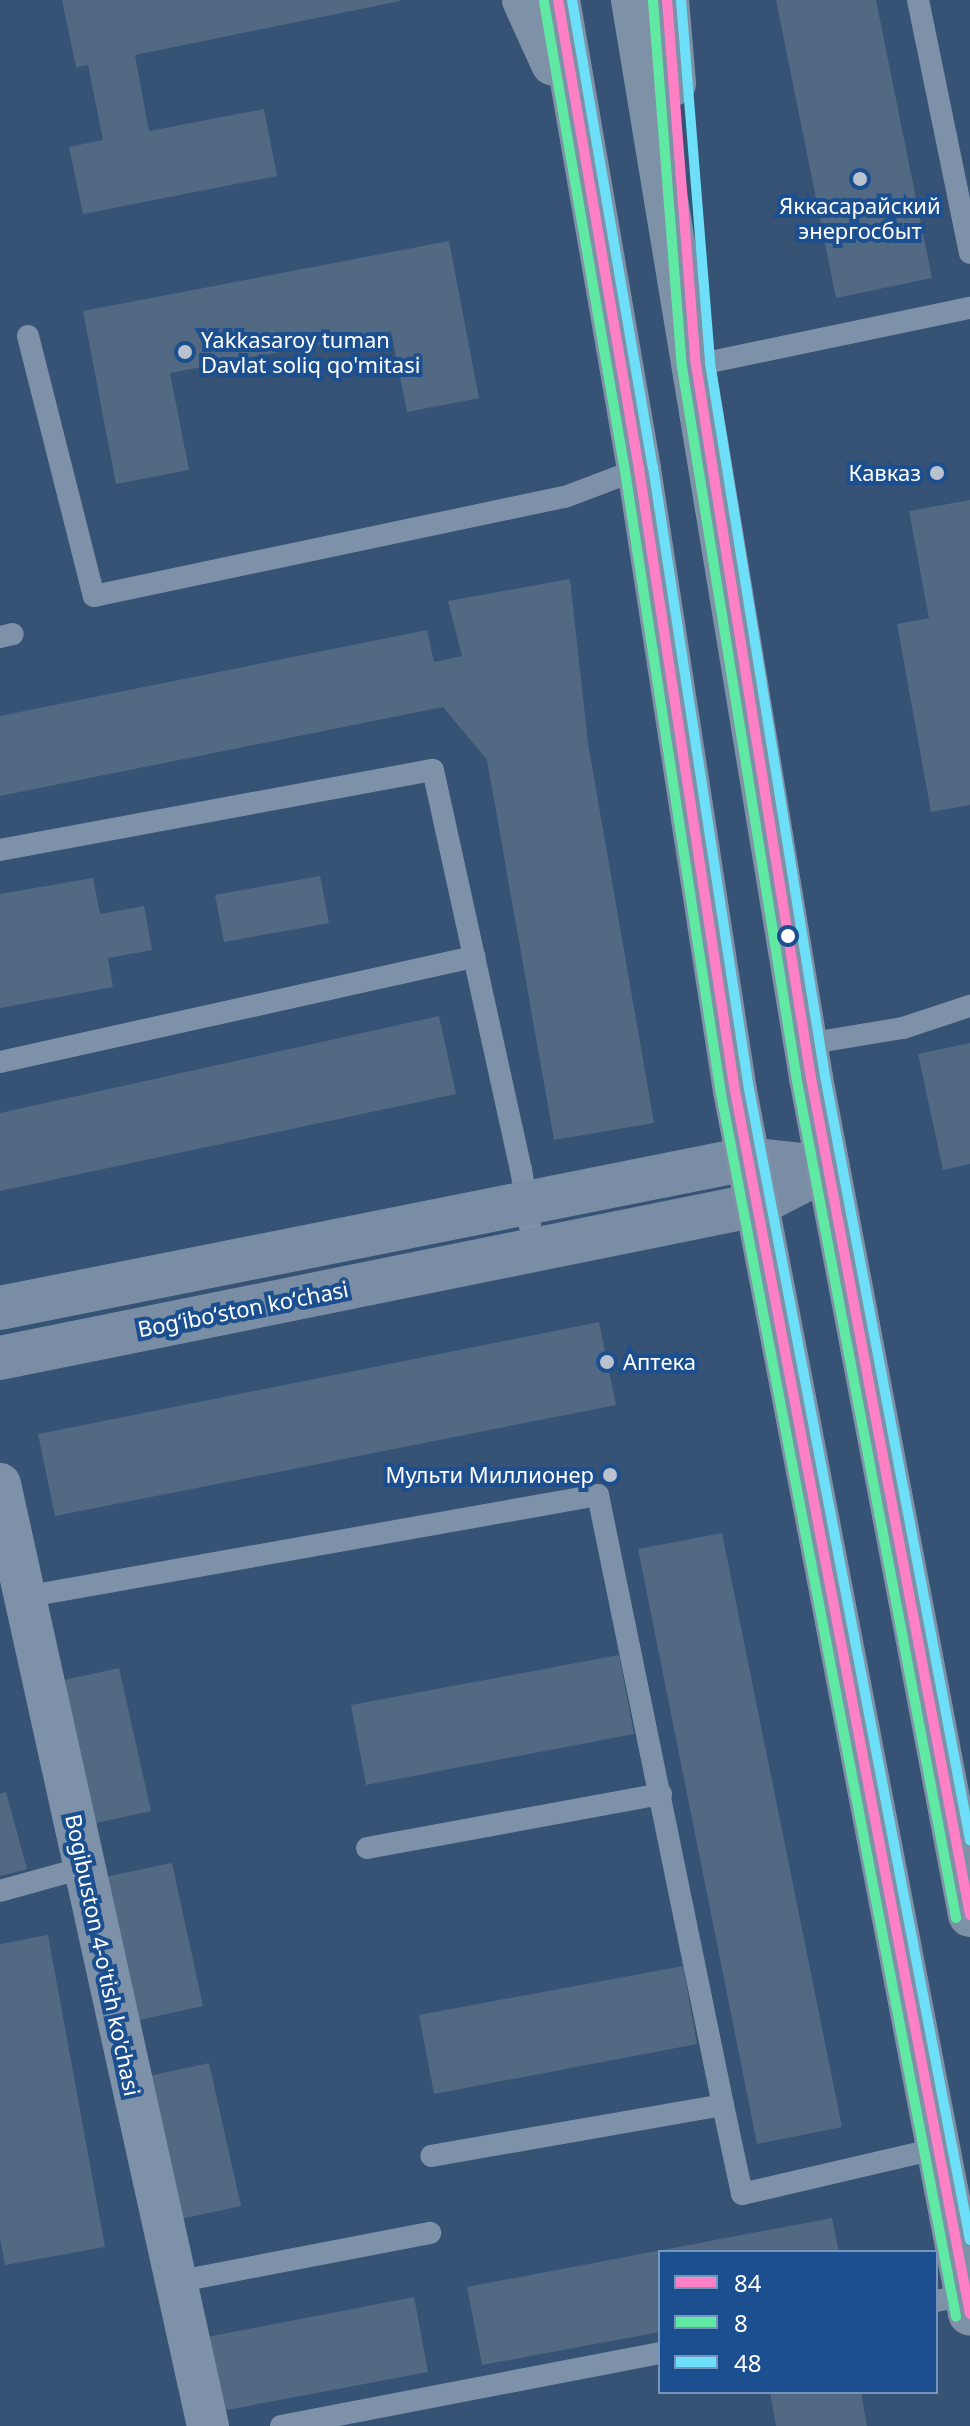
<!DOCTYPE html>
<meta charset="utf-8">
<style>
body{margin:0}
#map{position:relative;width:970px;height:2426px;overflow:hidden;background:#365274;font-family:"Noto Sans",sans-serif}
div>[style]{position:absolute}
.building>*{inset:0;background:#526984}
.lane>*{height:22px;margin:-11px;padding:0 11px;transform-origin:11px;border-radius:11px;background:#7d92a8}
.street>*{height:42px;margin:-21px;padding:0 21px;transform-origin:21px;border-radius:21px;background:#7d92a8}
.secondary>*{height:44px;margin:-22px;padding:0 22px;transform-origin:22px;border-radius:22px;background:#798da4}
.highway>*{height:44px;margin:-22px;padding:0 22px;transform-origin:22px;border-radius:22px;background:#7e92a7}
.bus-1>*{height:10px;margin:-5px;padding:0 5px;transform-origin:5px;border-radius:5px;background:#ff80c5}
.bus-2>*{height:10px;margin:-5px;padding:0 5px;transform-origin:5px;border-radius:5px;background:#60e9a3}
.bus-3>*{height:10px;margin:-5px;padding:0 5px;transform-origin:5px;border-radius:5px;background:#6ddff8}
.dots>*{width:22px;height:22px;translate:-50% -50%;box-sizing:border-box;border:4px solid #1b4f8f;border-radius:50%}
span{translate:-50% -50%;white-space:nowrap;text-align:center;line-height:1.15;-webkit-text-stroke:8px #1b4f8f;paint-order:stroke}
.poi-label{font-size:22px;color:#fff}
.left{translate:0 -50%;text-align:left}
.right{translate:-100% -50%;text-align:right}
.street-label{font-size:22px;color:#fff}
.legend{position:absolute;left:658px;top:2250px;width:280px;height:144px;box-sizing:border-box;background:#1b4f8f;border:2px solid #7695bc;margin:0;padding:10px 14px;list-style:none;font-size:24px;color:#fff}
.legend li{display:flex;align-items:center;gap:16px;height:40px}
.legend b{width:40px;border:2px solid #7695bc}
</style>
<div id="map">
<div class="building">
<i style="clip-path:polygon(62px 0,400px 0,400px 1px,135px 55px,149px 131px,264px 109px,277px 176px,83px 214px,69px 147px,103px 140px,88px 65px,76px 67px)"></i>
<i style="clip-path:polygon(776px 0,876px 0,932px 278px,836px 298px)"></i>
<i style="clip-path:polygon(449px 241px,479px 398px,407px 412px,391px 331px,170px 373px,189px 470px,116px 484px,83px 311px)"></i>
<i style="clip-path:polygon(970px 500px,970px 805px,931px 812px,897px 624px,929px 618px,909px 511px)"></i>
<i style="clip-path:polygon(570px 579px,588px 743px,654px 1123px,554px 1140px,487px 760px,443px 707px,0 796px,0 716px,427px 630px,434px 662px,462px 656px,448px 601px)"></i>
<i style="clip-path:polygon(320px 876px,329px 923px,224px 942px,215px 895px)"></i>
<i style="clip-path:polygon(93px 878px,100px 914px,144px 906px,152px 950px,108px 958px,113px 987px,0 1008px,0 894px)"></i>
<i style="clip-path:polygon(439px 1016px,456px 1094px,0 1191px,0 1113px)"></i>
<i style="clip-path:polygon(970px 1043px,970px 1164px,943px 1170px,918px 1054px)"></i>
<i style="clip-path:polygon(599px 1322px,616px 1405px,55px 1516px,38px 1434px)"></i>
<i style="clip-path:polygon(722px 1533px,842px 2127px,757px 2144px,638px 1549px)"></i>
<i style="clip-path:polygon(619px 1655px,634px 1734px,366px 1785px,351px 1705px)"></i>
<i style="clip-path:polygon(119px 1668px,151px 1811px,77px 1827px,46px 1684px)"></i>
<i style="clip-path:polygon(6px 1792px,27px 1869px,0 1876px,0 1794px)"></i>
<i style="clip-path:polygon(172px 1863px,203px 2006px,130px 2022px,99px 1878px)"></i>
<i style="clip-path:polygon(48px 1935px,105px 2247px,5px 2265px,0 2238px,0 1944px)"></i>
<i style="clip-path:polygon(683px 1966px,697px 2044px,434px 2094px,419px 2015px)"></i>
<i style="clip-path:polygon(209px 2063px,241px 2206px,167px 2222px,135px 2079px)"></i>
<i style="clip-path:polygon(832px 2218px,839px 2252px,660px 2252px,660px 2332px,482px 2365px,467px 2287px)"></i>
<i style="clip-path:polygon(414px 2297px,428px 2372px,221px 2411px,207px 2337px)"></i>
<i style="clip-path:polygon(770px 2392px,861px 2392px,867px 2426px,776px 2426px)"></i>
</div>
<div class="lane">
<i style="left:918px;top:0;width:258px;rotate:78.4deg"></i>
<i style="left:28px;top:336px;width:268px;rotate:75.8deg"></i>
<i style="left:94px;top:596px;width:481px;rotate:-11.9deg"></i>
<i style="left:565px;top:497px;width:79px;rotate:-20.7deg"></i>
<i style="left:696px;top:365px;width:280px;rotate:-11.8deg"></i>
<i style="left:0;top:637px;width:13px;rotate:-13deg"></i>
<i style="left:0;top:850px;width:440px;rotate:-10.5deg"></i>
<i style="left:433px;top:770px;width:409px;rotate:77.6deg"></i>
<i style="left:521px;top:1169px;width:83px;rotate:81deg"></i>
<i style="left:806px;top:1044px;width:98px;rotate:-9.4deg"></i>
<i style="left:903px;top:1028px;width:71px;rotate:-18.2deg"></i>
<i style="left:0;top:1062px;width:486px;rotate:-12.5deg"></i>
<i style="left:24px;top:1597px;width:583px;rotate:-10.08deg"></i>
<i style="left:598px;top:1495px;width:623px;rotate:78.42deg"></i>
<i style="left:723px;top:2105px;width:296px;rotate:170.1deg"></i>
<i style="left:367px;top:1848px;width:299px;rotate:-10.4deg"></i>
<i style="left:0;top:1891px;width:86px;rotate:-15.5deg"></i>
<i style="left:723px;top:2105px;width:91px;rotate:77.9deg"></i>
<i style="left:742px;top:2194px;width:198px;rotate:-13.1deg"></i>
<i style="left:175px;top:2282px;width:260px;rotate:-10.9deg"></i>
<i style="left:936px;top:2301px;width:31px;rotate:-11deg"></i>
<i style="left:281px;top:2426px;width:386px;rotate:-10.9deg"></i>
</div>
<div class="street">
<i style="left:0;top:1484px;width:965px;rotate:77.55deg"></i>
</div>
<div class="secondary">
<i style="left:0;top:1308px;width:762px;rotate:-11.28deg"></i>
<i style="left:747px;top:1159px;width:81px;rotate:6.3deg"></i>
<i style="left:0;top:1358px;width:771px;rotate:-11.44deg"></i>
<i style="left:756px;top:1205px;width:81px;rotate:-27.2deg"></i>
</div>
<div class="highway">
<i style="left:524px;top:0;width:70px;rotate:65.6deg"></i>
<i style="left:558px;top:0;width:476px;rotate:80.2deg"></i>
<i style="left:639px;top:469px;width:629px;rotate:81.23deg"></i>
<i style="left:735px;top:1091px;width:1245px;rotate:79.12deg"></i>
<i style="left:633px;top:0;width:1093px;rotate:80.62deg"></i>
<i style="left:811px;top:1078px;width:852px;rotate:79.24deg"></i>
<i style="left:667px;top:0;width:84px;rotate:85.2deg"></i>
</div>
<div class="bus-1">
<i style="left:558px;top:0;width:476px;rotate:80.2deg"></i>
<i style="left:639px;top:469px;width:629px;rotate:81.23deg"></i>
<i style="left:735px;top:1091px;width:1245px;rotate:79.12deg"></i>
<i style="left:667px;top:0;width:366px;rotate:85.5deg"></i>
<i style="left:696px;top:365px;width:722px;rotate:80.84deg"></i>
<i style="left:811px;top:1078px;width:852px;rotate:79.24deg"></i>
</div>
<div class="bus-2">
<i style="left:653px;top:1px;width:367px;rotate:85.5deg"></i>
<i style="left:682px;top:367px;width:723px;rotate:80.85deg"></i>
<i style="left:797px;top:1081px;width:852px;rotate:79.24deg"></i>
<i style="left:544px;top:2px;width:476px;rotate:80.2deg"></i>
<i style="left:625px;top:471px;width:630px;rotate:81.24deg"></i>
<i style="left:721px;top:1094px;width:1245px;rotate:79.12deg"></i>
</div>
<div class="bus-3">
<i style="left:572px;top:0;width:474px;rotate:80.2deg"></i>
<i style="left:653px;top:467px;width:629px;rotate:81.23deg"></i>
<i style="left:749px;top:1089px;width:1172px;rotate:79.13deg"></i>
<i style="left:681px;top:0;width:364px;rotate:85.4deg"></i>
<i style="left:710px;top:363px;width:722px;rotate:80.84deg"></i>
<i style="left:825px;top:1076px;width:778px;rotate:79.25deg"></i>
</div>
<div class="dots">
<i style="left:860px;top:179px;background:#b9c2ce"></i>
<i style="left:185px;top:352px;background:#b9c2ce"></i>
<i style="left:937px;top:473px;background:#b9c2ce"></i>
<i style="left:788px;top:936px;background:#fff"></i>
<i style="left:607px;top:1362px;background:#b9c2ce"></i>
<i style="left:610px;top:1475px;background:#b9c2ce"></i>
</div>
<div class="poi-label">
<span style="left:860px;top:218px">Яккасарайский<br>энергосбыт</span>
<span class="left" style="left:201px;top:352px">Yakkasaroy tuman<br>Davlat soliq qo'mitasi</span>
<span class="right" style="left:921px;top:473px">Кавказ</span>
<span class="left" style="left:623px;top:1362px">Аптека</span>
<span class="right" style="left:594px;top:1475px">Мульти Миллионер</span>
</div>
<div class="street-label">
<span style="left:243px;top:1309px;rotate:-11deg">Bogʻiboʻston koʻchasi</span>
<span style="left:103px;top:1955px;rotate:78deg">Bogibuston 4-o'tish ko'chasi</span>
</div>
<ul class="legend">
<li><b style="height:10px;background:#ff80c5"></b>84</li>
<li><b style="height:10px;background:#60e9a3"></b>8</li>
<li><b style="height:10px;background:#6ddff8"></b>48</li>
</ul>
</div>
